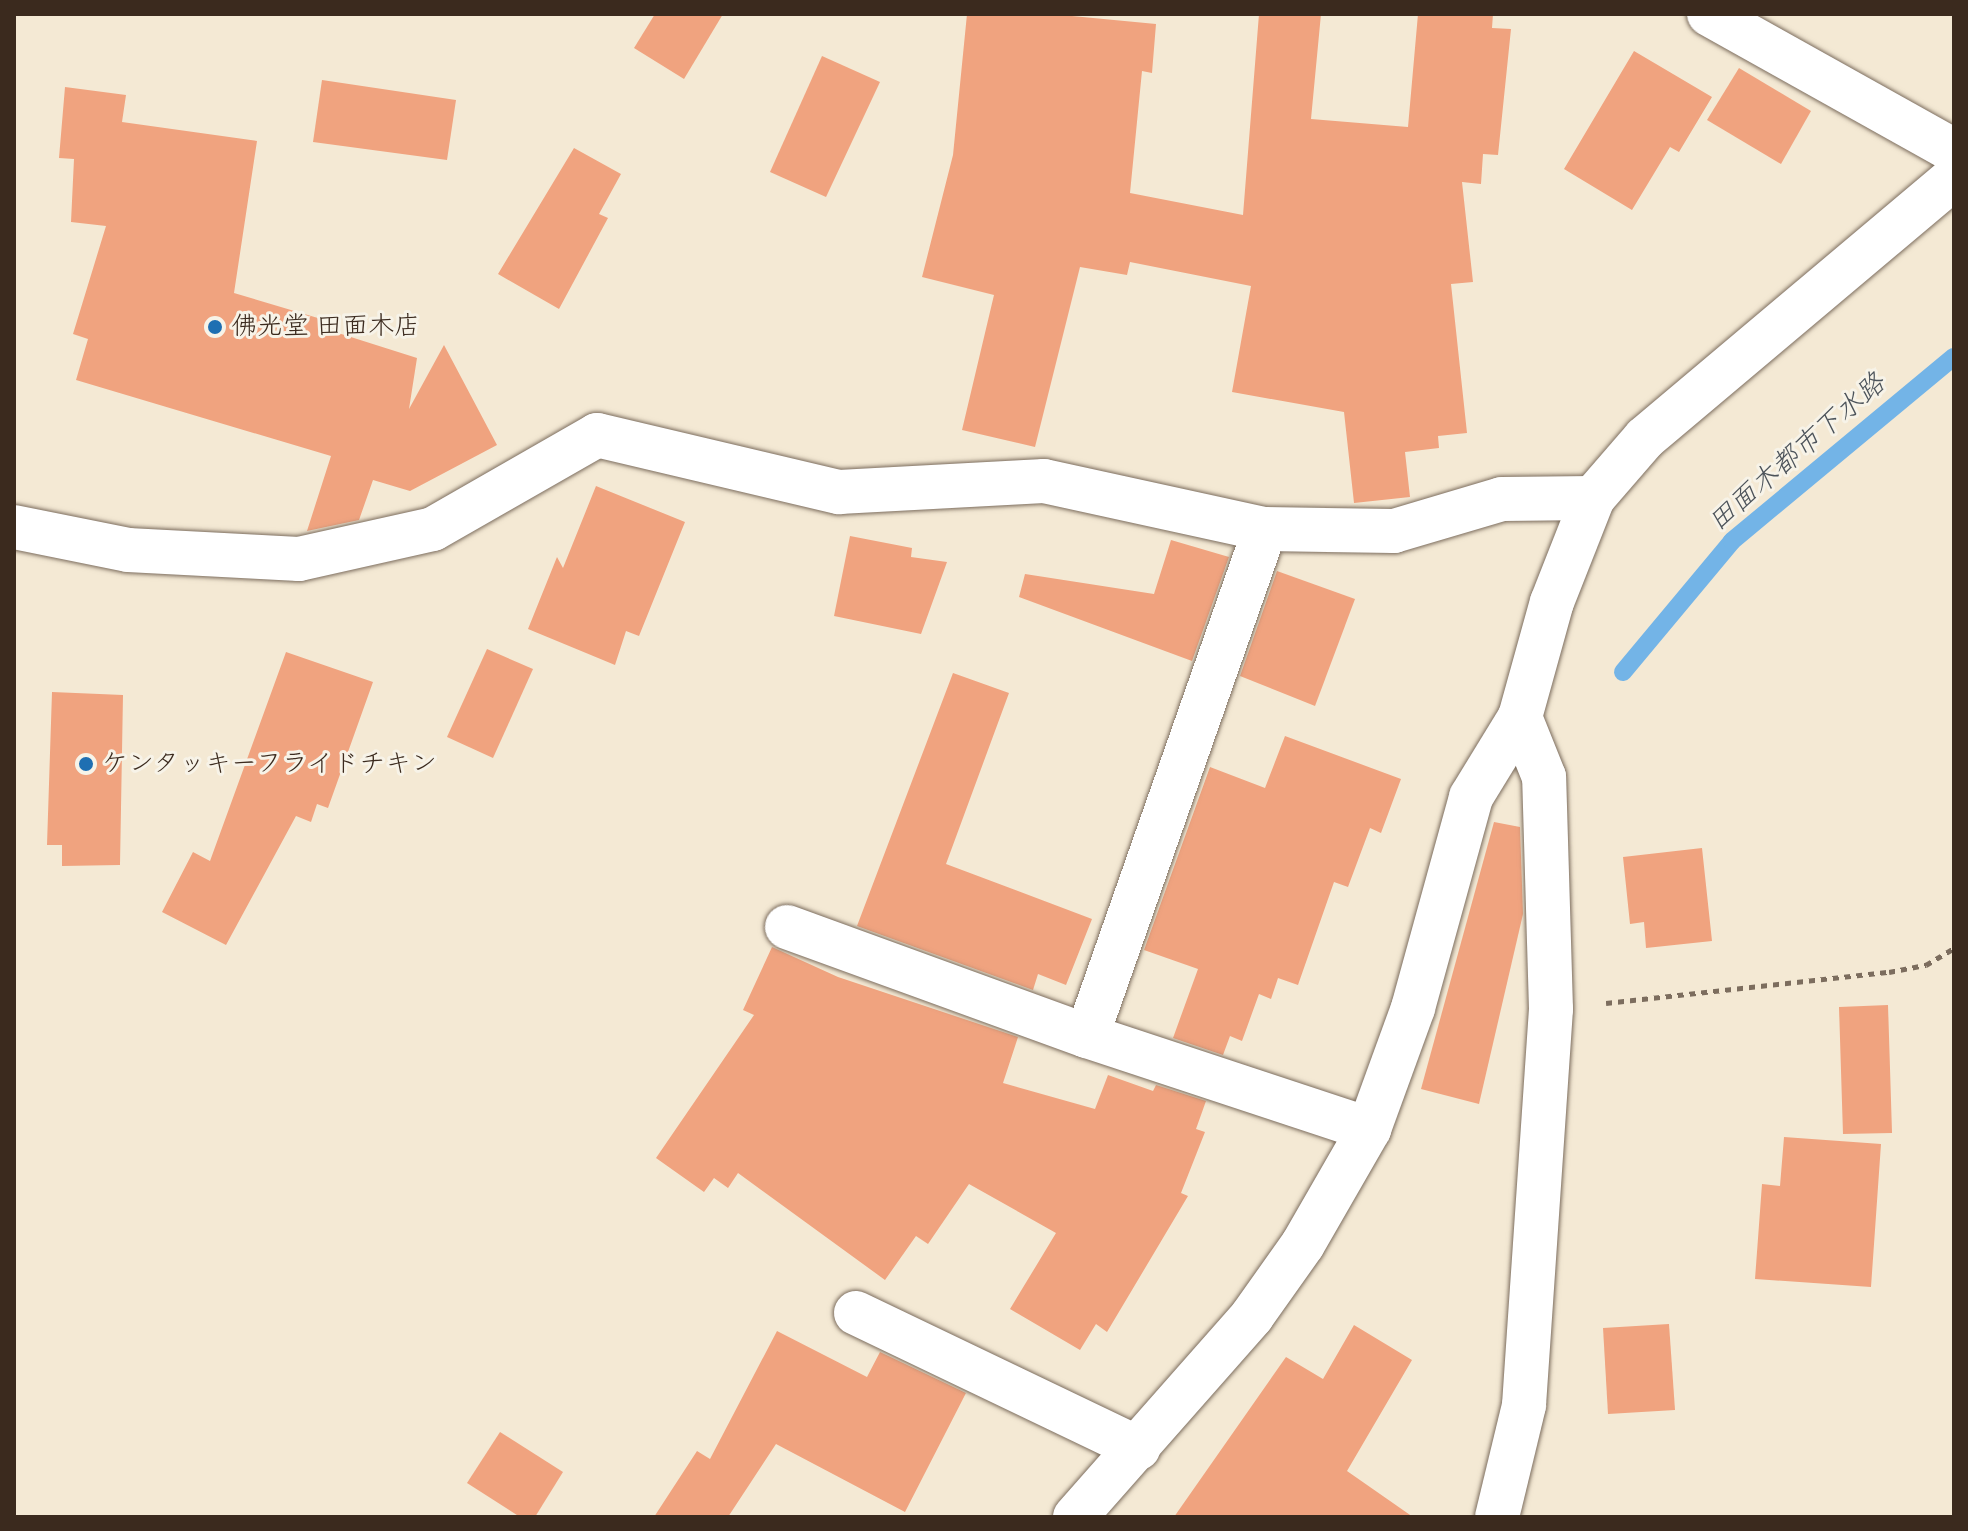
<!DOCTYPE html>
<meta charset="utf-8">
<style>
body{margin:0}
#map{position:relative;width:1968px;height:1531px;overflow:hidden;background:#f4e9d4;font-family:"Balsamiq Sans","Klee One",sans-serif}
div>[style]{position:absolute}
.stream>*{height:18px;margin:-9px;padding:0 9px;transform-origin:9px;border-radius:9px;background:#73b4e7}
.building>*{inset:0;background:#f0a37f}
.path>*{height:5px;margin-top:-2.5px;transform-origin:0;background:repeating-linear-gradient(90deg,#7c6d5e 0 6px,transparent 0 12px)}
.roads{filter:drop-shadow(0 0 2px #7c6d5e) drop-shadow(0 0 2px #7c6d5e)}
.minor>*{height:44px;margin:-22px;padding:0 22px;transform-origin:22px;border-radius:22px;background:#fff}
.dots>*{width:22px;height:22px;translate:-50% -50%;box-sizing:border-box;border:4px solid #f7f3e8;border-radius:50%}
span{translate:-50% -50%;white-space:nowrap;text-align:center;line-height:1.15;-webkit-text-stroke:6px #f7f3e8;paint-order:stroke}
.poi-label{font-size:26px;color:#3b2a1e}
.left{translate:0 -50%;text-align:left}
.water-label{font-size:28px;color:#4c535a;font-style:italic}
.frame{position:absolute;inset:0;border:16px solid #3b2a1e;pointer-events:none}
</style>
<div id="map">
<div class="stream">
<i style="left:1623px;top:672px;width:170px;rotate:-50.2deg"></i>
<i style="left:1732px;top:541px;width:288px;rotate:-39.7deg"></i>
</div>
<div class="building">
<i style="clip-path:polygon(655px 14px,723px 14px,684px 79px,634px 48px)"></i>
<i style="clip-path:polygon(967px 14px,1051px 14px,1156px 24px,1152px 73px,1142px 71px,1130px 193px,1243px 215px,1259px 14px,1321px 14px,1311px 119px,1408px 127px,1418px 14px,1493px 14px,1492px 28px,1511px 29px,1498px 155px,1483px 154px,1481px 184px,1462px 182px,1473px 282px,1451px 284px,1467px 433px,1438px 436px,1439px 448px,1405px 452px,1410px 497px,1354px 503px,1344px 412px,1232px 392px,1251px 286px,1130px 262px,1127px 275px,1080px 267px,1035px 447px,962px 430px,994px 295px,922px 277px,953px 155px)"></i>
<i style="clip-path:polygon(1634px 51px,1712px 97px,1679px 152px,1670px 147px,1632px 210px,1564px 169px)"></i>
<i style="clip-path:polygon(822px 56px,880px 82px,826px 197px,770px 172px)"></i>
<i style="clip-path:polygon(1739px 68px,1811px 111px,1781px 164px,1707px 120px)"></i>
<i style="clip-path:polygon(322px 80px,456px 100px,447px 160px,313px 142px)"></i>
<i style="clip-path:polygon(65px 87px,126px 95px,122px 122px,257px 141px,234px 293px,338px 324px,335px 332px,417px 358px,409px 409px,444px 345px,497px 445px,410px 491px,373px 480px,359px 520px,307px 531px,331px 456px,76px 380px,88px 339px,73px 334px,106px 226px,71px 222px,74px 159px,59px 158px)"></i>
<i style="clip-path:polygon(574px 148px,621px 174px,599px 214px,608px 218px,559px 309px,498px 274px)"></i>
<i style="clip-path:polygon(596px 486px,685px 522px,639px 636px,626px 631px,615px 665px,528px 629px,557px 557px,563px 568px)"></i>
<i style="clip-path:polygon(850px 536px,912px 548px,911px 557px,947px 562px,921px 634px,834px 616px)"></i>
<i style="clip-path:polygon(1171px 540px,1229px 557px,1192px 661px,1019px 597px,1025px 574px,1154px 594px)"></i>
<i style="clip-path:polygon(1277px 571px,1355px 599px,1315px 706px,1240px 676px)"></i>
<i style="clip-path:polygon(487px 649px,533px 669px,493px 758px,447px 737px)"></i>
<i style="clip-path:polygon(286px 652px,373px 682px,328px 808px,317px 804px,311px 822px,296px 816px,226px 945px,162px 912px,193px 852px,210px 861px)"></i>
<i style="clip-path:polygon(953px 673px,1009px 693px,946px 864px,1092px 919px,1066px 985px,1038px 974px,1033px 990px,857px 926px)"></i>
<i style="clip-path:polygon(52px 692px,123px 695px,120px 865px,62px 866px,62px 845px,47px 845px)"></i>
<i style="clip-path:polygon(1285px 736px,1401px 779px,1381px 833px,1370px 828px,1348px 887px,1334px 882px,1298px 985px,1278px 978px,1271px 999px,1259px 994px,1242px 1041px,1230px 1036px,1223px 1055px,1173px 1038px,1198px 969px,1144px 950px,1210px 767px,1265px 788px)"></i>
<i style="clip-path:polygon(1494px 822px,1520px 827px,1523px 914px,1479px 1104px,1421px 1089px)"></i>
<i style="clip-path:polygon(1702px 848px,1712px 941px,1646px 948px,1644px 922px,1630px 924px,1623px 857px)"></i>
<i style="clip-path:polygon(772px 947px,838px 977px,1018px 1037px,1003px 1083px,1095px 1109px,1108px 1075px,1153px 1091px,1156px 1085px,1206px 1101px,1196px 1129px,1205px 1132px,1181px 1193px,1188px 1196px,1107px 1332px,1096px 1324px,1080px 1350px,1010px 1309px,1056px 1233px,969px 1184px,928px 1244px,916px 1236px,885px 1280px,738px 1173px,728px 1188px,714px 1178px,704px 1192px,656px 1158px,754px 1015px,743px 1010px)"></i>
<i style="clip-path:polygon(1888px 1005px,1892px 1133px,1843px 1134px,1839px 1007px)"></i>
<i style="clip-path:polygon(1784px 1137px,1881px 1144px,1871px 1287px,1755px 1279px,1762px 1184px,1780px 1186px)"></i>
<i style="clip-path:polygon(1669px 1324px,1675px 1410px,1608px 1414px,1603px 1328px)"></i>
<i style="clip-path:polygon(1354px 1325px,1412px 1360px,1347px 1471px,1413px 1517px,1174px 1517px,1286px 1357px,1323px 1379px)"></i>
<i style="clip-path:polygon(777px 1331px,867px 1377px,880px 1352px,966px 1393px,905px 1512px,776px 1444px,728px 1517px,654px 1517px,697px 1451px,710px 1459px)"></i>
<i style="clip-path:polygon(500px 1432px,563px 1472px,535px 1517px,520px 1517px,467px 1483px)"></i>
</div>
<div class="path">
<i style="left:1606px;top:1003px;width:285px;rotate:-6.3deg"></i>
<i style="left:1889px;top:972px;width:38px;rotate:-11deg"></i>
<i style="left:1926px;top:965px;width:33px;rotate:-31deg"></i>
</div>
<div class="roads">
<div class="minor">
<i style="left:1709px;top:14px;width:281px;rotate:29.2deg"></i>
<i style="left:14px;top:527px;width:116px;rotate:11.4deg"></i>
<i style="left:128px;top:550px;width:171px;rotate:3deg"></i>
<i style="left:299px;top:559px;width:137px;rotate:-12.6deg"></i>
<i style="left:433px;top:529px;width:189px;rotate:-29.8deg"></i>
<i style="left:597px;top:435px;width:249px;rotate:13.3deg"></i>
<i style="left:839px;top:492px;width:205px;rotate:-3.1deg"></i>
<i style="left:1044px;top:481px;width:226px;rotate:12.3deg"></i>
<i style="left:1265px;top:529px;width:129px;rotate:0.9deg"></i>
<i style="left:1394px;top:531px;width:113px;rotate:-16.5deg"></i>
<i style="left:1502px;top:499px;width:91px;rotate:-0.6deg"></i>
<i style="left:1593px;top:498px;width:79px;rotate:-49.1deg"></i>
<i style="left:1645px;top:438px;width:404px;rotate:-40.1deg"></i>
<i style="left:787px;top:927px;width:319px;rotate:20deg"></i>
<i style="left:1087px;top:1036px;width:297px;rotate:18.3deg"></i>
<i style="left:1087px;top:1036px;width:537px;rotate:-70.65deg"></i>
<i style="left:856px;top:1313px;width:313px;rotate:25.6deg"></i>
<i style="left:1075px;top:1517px;width:268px;rotate:-48.6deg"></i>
<i style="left:1252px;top:1316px;width:88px;rotate:-54.7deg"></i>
<i style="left:1303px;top:1244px;width:133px;rotate:-60.1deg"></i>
<i style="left:1369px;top:1129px;width:129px;rotate:-70deg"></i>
<i style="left:1413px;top:1008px;width:219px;rotate:-74.6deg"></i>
<i style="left:1471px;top:797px;width:94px;rotate:-58.5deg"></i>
<i style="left:1497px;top:1517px;width:115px;rotate:-76.4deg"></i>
<i style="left:1524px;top:1405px;width:397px;rotate:-86.1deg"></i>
<i style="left:1551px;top:1009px;width:232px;rotate:-91.7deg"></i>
<i style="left:1544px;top:777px;width:65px;rotate:-111.8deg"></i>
<i style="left:1520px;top:717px;width:119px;rotate:-74.5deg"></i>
<i style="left:1552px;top:602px;width:112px;rotate:-68.5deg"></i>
</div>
</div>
<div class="dots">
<i style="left:215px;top:327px;background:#1f6fb2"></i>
<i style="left:86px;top:764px;background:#1f6fb2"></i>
</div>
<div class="poi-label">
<span class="left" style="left:231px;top:327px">佛光堂 田面木店</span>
<span class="left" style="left:102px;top:764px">ケンタッキーフライドチキン</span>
</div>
<div class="water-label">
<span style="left:1797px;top:453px;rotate:-41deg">田面木都市下水路</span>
</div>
<div class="frame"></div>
</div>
